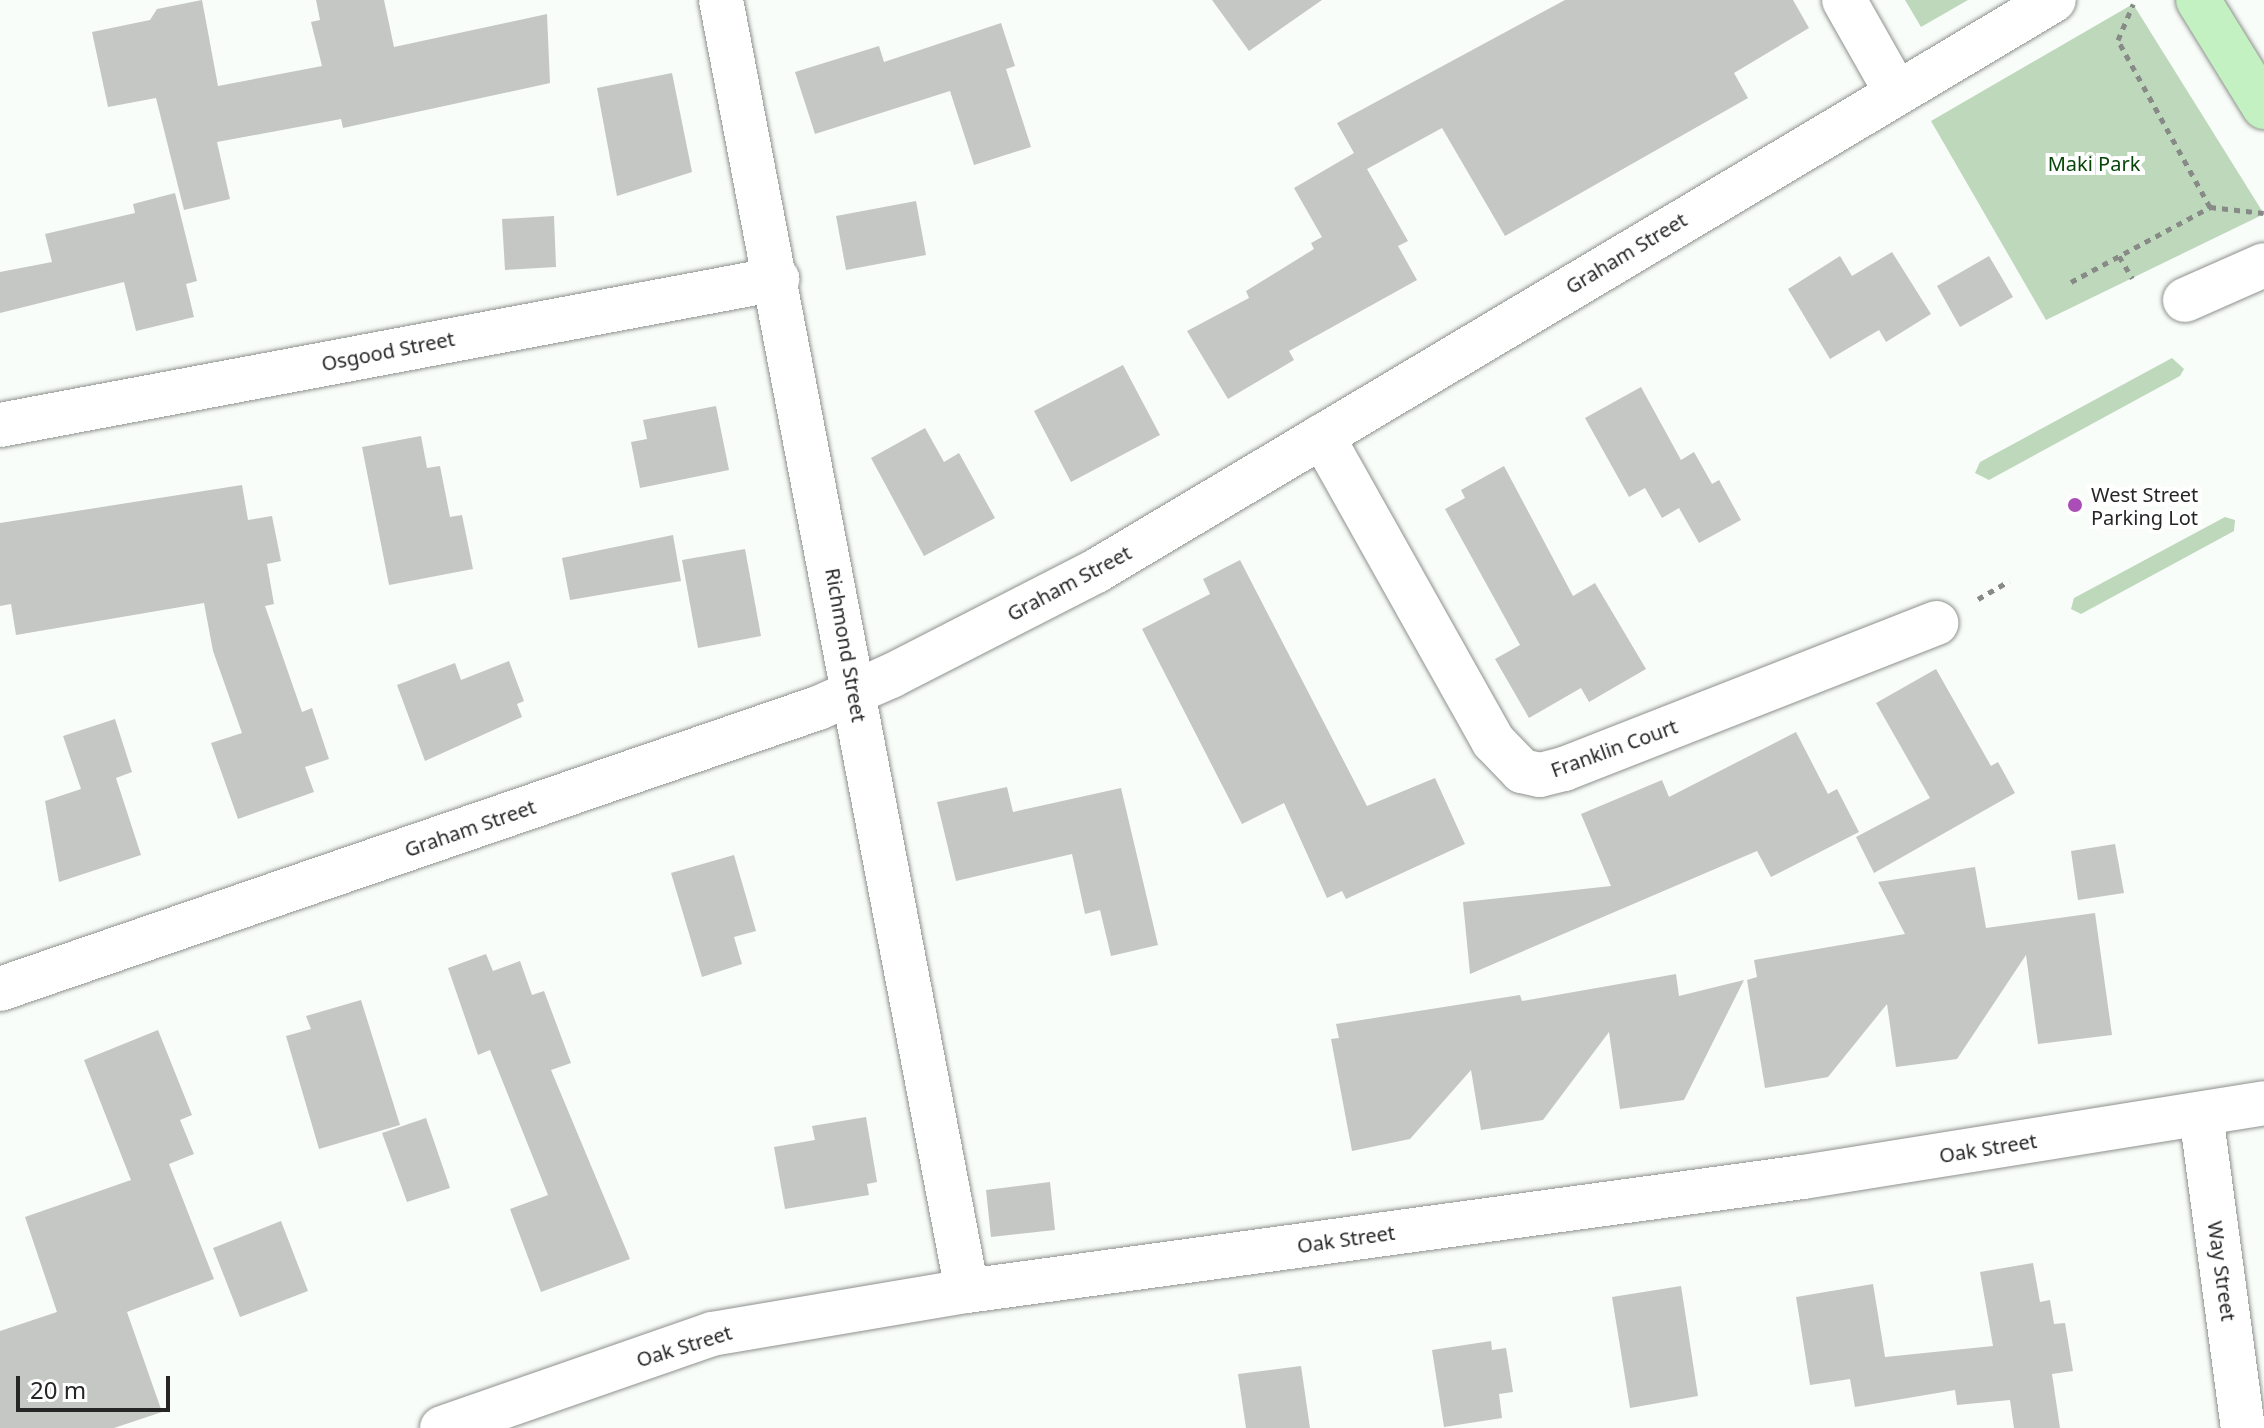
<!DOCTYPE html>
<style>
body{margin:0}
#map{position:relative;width:2264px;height:1428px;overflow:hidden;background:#f9fdf9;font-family:"Noto Sans",sans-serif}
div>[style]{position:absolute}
.green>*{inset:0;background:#bed8bc}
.building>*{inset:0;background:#c4c7c4}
.path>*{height:5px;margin-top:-2.5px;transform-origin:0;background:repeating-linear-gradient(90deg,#878a87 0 6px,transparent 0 12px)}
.roads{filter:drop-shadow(0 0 2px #8e918e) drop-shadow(0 0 2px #8e918e)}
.minor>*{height:44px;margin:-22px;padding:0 22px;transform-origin:22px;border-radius:22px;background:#fff}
.major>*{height:44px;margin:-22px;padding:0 22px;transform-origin:22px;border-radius:22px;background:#c4f1c1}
.dots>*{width:22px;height:22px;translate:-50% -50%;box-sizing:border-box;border:4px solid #fff;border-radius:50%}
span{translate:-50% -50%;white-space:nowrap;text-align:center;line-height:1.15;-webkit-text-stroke:8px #fff;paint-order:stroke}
.park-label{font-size:20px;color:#074609}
.street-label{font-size:20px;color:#252625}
.poi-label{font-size:20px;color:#252625}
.left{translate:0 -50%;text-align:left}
.scale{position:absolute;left:16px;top:1376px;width:154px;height:36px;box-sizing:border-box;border:4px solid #252625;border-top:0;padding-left:10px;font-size:24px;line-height:28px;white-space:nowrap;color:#252625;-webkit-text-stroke:6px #fff;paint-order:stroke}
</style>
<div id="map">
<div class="green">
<i style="clip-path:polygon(1905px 0,1968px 0,1921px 27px)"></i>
<i style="clip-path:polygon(2133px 4px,2264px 214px,2046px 320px,1931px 121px)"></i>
<i style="clip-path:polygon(2172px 358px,2184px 369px,2180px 376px,1989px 480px,1975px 473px,1980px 462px)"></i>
<i style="clip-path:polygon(2225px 517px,2235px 520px,2234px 531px,2081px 614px,2071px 609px,2074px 598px)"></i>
</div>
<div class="building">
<i style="clip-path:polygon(202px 0,218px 86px,322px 66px,311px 22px,320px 20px,316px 0,384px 0,394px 47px,547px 14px,550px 83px,343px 128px,341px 119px,217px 142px,230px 199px,184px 210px,156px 98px,108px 107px,92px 32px,150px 20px,157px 9px)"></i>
<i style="clip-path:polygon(1212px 0,1322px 0,1249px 51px)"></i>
<i style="clip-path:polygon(1565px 0,1793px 0,1809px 28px,1734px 73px,1748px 98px,1505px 236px,1442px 128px,1367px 169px,1408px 241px,1398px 246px,1417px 280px,1289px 351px,1294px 360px,1228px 399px,1187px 331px,1249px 298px,1246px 291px,1314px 249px,1311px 243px,1322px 237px,1294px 188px,1354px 153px,1337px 123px)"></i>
<i style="clip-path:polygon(1001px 23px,1015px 66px,1006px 69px,1031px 147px,974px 165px,950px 91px,815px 134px,795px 72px,879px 46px,884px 62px)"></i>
<i style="clip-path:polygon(672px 73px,692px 172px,617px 196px,597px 88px)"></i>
<i style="clip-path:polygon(175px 193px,197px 281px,186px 284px,194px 317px,136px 331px,124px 282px,0 313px,0 272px,52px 262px,45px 234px,135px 213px,133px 204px)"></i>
<i style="clip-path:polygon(916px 201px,926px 255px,846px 270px,836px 216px)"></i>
<i style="clip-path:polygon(554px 216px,556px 267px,505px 270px,502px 219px)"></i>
<i style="clip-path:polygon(1892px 252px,1931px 314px,1886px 342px,1879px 330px,1830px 359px,1788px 289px,1840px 256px,1852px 276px)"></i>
<i style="clip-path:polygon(1989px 256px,2013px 297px,1960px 327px,1937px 286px)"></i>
<i style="clip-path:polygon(1123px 365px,1160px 435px,1071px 482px,1034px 411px)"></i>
<i style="clip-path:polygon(1641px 387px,1681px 460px,1694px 452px,1712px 484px,1719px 480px,1741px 520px,1699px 543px,1679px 508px,1662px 518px,1645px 488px,1629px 497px,1585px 418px)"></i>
<i style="clip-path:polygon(716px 406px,729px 470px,640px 488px,631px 442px,647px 439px,643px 420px)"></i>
<i style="clip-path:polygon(925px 428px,944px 462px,959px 453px,995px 518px,924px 556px,871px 458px)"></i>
<i style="clip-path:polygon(421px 436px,427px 468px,440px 466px,450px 517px,462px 515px,473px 569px,389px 585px,362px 447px)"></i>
<i style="clip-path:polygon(1504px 466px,1573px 596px,1595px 583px,1646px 669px,1589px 702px,1581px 688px,1529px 718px,1495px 659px,1520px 645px,1445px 509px,1465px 498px,1461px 490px)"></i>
<i style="clip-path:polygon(242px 485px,248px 520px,272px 516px,281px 561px,267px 564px,274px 604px,265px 606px,302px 712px,312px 708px,329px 759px,305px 767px,314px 792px,238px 819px,211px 743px,242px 733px,213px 651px,204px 603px,16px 635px,11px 604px,0 606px,0 523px)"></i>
<i style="clip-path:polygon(673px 535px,681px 581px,570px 600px,562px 558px)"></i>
<i style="clip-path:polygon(745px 549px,761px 636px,698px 648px,682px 560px)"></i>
<i style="clip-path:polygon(1240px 560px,1367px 806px,1435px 778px,1465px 844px,1346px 899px,1342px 891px,1327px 898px,1284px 803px,1242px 824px,1142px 629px,1210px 594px,1203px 579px)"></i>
<i style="clip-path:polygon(509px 661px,524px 701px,517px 704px,522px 717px,425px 761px,397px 685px,455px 663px,461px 680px)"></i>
<i style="clip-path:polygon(1936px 669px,1991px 766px,1998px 762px,2015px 793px,1874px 873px,1856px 837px,1930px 798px,1876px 703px)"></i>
<i style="clip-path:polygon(115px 719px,132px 772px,116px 778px,141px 855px,59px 882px,45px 801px,81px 789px,63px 736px)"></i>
<i style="clip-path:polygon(1796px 732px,1828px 794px,1837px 789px,1859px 832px,1771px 877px,1757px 851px,1470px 974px,1463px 902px,1611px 886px,1581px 814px,1662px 780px,1669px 797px)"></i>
<i style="clip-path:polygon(1007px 787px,1013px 812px,1121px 788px,1158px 945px,1111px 956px,1100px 910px,1085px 914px,1072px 854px,956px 881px,937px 802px)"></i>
<i style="clip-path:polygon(2115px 844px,2124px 893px,2078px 900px,2071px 851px)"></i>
<i style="clip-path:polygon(734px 855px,756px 931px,734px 937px,742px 964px,702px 977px,671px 873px)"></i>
<i style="clip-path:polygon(1975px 867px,1986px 928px,2095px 913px,2112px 1035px,2038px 1044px,2026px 955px,1957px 1059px,1896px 1067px,1887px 1004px,1828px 1077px,1765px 1088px,1747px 980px,1757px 977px,1754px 960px,1905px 934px,1878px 882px)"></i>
<i style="clip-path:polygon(486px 954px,493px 971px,520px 961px,532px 995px,544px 991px,571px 1063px,551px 1070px,630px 1259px,541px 1292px,510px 1209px,548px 1195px,490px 1050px,478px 1055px,448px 968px)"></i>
<i style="clip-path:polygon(1676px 974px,1679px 996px,1744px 980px,1684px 1100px,1620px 1109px,1609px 1032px,1543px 1120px,1481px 1130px,1471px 1070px,1410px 1139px,1352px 1151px,1331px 1039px,1339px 1038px,1336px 1024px,1520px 995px,1522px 1001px)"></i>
<i style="clip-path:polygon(361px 1000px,400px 1125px,319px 1149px,286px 1036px,311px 1029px,306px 1016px)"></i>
<i style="clip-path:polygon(158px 1030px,192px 1115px,180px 1120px,194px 1154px,169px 1164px,214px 1279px,127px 1312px,162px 1412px,114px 1428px,0 1428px,0 1331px,57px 1312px,25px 1217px,131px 1180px,84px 1060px)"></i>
<i style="clip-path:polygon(866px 1117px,877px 1182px,867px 1184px,869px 1195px,785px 1209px,774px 1147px,815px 1140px,812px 1126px)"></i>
<i style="clip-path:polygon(426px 1118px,450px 1188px,407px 1202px,382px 1133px)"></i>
<i style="clip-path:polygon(1050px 1182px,1055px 1230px,991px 1237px,986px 1190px)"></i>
<i style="clip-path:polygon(281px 1221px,308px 1291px,240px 1317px,213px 1248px)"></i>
<i style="clip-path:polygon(2033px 1263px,2040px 1302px,2050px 1300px,2054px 1324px,2065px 1323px,2073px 1371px,2052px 1374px,2060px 1428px,2014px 1428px,2010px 1400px,1957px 1405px,1955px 1390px,1855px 1407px,1850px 1379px,1810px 1385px,1796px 1297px,1873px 1284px,1885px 1357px,1993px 1346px,1980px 1272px)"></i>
<i style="clip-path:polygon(1681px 1286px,1698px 1396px,1630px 1408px,1612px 1297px)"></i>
<i style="clip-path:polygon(1491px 1341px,1492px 1350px,1506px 1348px,1513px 1392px,1499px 1394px,1502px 1418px,1444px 1427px,1432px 1350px)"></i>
<i style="clip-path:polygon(1301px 1366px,1310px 1428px,1246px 1428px,1238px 1374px)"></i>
</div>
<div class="path">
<i style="left:2210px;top:207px;width:54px;rotate:6.3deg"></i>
<i style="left:2119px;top:256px;width:26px;rotate:59deg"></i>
<i style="left:2071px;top:282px;width:158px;rotate:-28.3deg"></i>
<i style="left:2210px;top:207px;width:191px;rotate:-118.9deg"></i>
<i style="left:2118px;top:40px;width:39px;rotate:-67deg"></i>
<i style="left:1978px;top:599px;width:36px;rotate:-30deg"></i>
</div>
<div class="roads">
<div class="minor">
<i style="left:721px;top:0;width:1314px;rotate:79.21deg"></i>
<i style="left:1844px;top:0;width:106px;rotate:60.5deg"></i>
<i style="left:2185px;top:300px;width:86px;rotate:-23.9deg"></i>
<i style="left:0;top:425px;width:791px;rotate:-10.64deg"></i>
<i style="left:1322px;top:436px;width:350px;rotate:60.7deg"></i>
<i style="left:1493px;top:741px;width:42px;rotate:46deg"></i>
<i style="left:1522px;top:771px;width:18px;rotate:13deg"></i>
<i style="left:1540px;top:775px;width:25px;rotate:-14deg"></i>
<i style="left:1564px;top:769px;width:400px;rotate:-21.4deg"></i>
<i style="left:0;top:989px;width:865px;rotate:-18.96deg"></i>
<i style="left:818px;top:708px;width:80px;rotate:-23.7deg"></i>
<i style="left:891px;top:676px;width:230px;rotate:-27.1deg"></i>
<i style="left:1096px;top:571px;width:1115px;rotate:-30.8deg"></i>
<i style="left:2201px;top:1114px;width:317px;rotate:82.4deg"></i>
<i style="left:442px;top:1428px;width:286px;rotate:-19.2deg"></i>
<i style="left:712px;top:1334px;width:259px;rotate:-9.6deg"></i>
<i style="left:967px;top:1291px;width:844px;rotate:-7.77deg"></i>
<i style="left:1803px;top:1177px;width:467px;rotate:-9.1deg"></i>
</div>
<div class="major">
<i style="left:2198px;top:0;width:126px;rotate:58.3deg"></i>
</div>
</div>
<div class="dots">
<i style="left:2075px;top:505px;background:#aa4db6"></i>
</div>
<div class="park-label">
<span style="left:2094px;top:163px">Maki Park</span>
</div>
<div class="street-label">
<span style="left:1626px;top:253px;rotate:-31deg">Graham Street</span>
<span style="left:388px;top:351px;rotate:-11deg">Osgood Street</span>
<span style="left:1069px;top:583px;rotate:-28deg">Graham Street</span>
<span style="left:846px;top:645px;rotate:80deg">Richmond Street</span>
<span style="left:1614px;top:748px;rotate:-20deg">Franklin Court</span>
<span style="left:470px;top:828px;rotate:-19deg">Graham Street</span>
<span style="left:1988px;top:1148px;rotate:-9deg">Oak Street</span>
<span style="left:1346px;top:1239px;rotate:-8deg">Oak Street</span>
<span style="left:2222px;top:1271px;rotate:82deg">Way Street</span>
<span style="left:684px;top:1346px;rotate:-17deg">Oak Street</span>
</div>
<div class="poi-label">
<span class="left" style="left:2091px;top:506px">West Street<br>Parking Lot</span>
</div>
<div class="scale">20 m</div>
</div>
